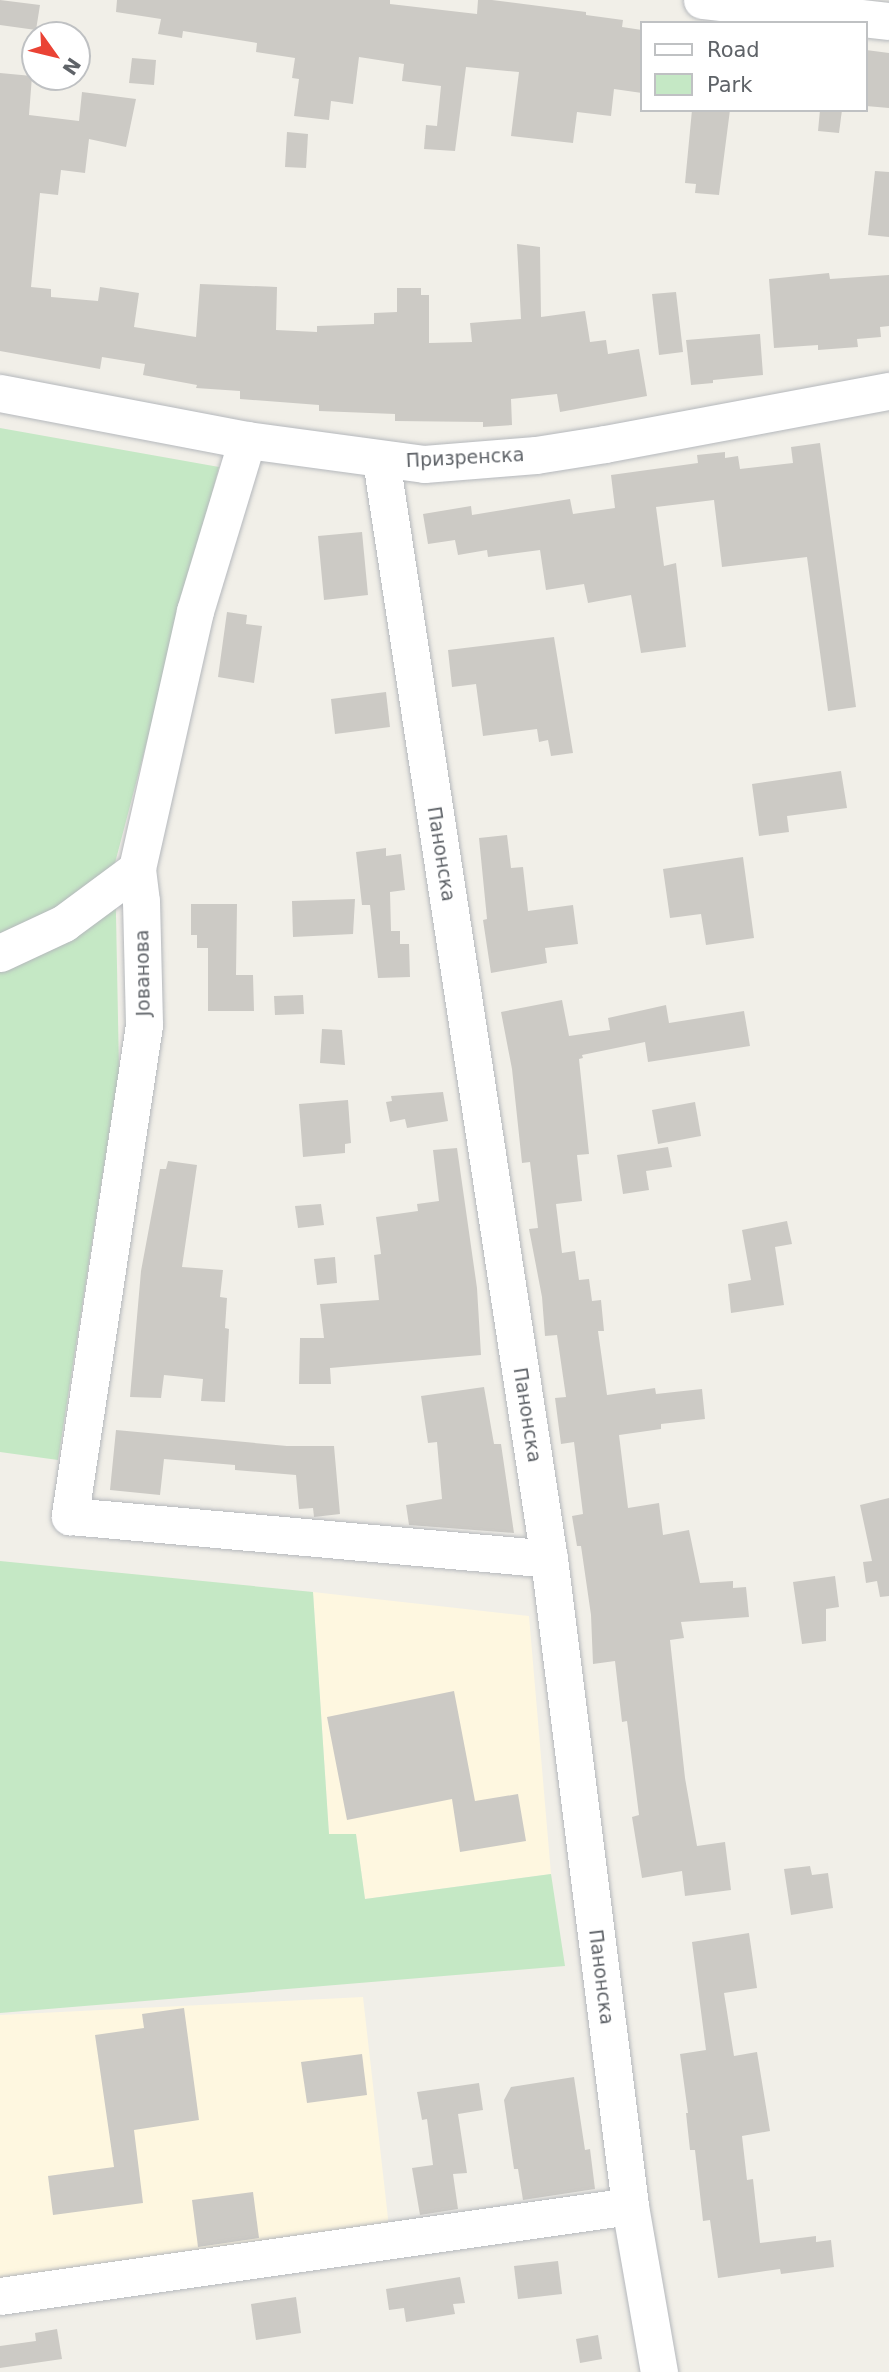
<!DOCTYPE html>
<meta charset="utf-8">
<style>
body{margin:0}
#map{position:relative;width:889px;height:2372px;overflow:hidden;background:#f1efe8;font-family:"DejaVu Sans",sans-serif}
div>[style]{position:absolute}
.commercial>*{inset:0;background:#fef7e0}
.green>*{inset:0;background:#c5e8c5}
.building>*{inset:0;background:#cccac5}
.roads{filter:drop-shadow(0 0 2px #b5b8bc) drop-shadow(0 0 2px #b5b8bc)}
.minor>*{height:37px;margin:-18.5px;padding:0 18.5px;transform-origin:18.5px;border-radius:18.5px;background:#fff}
span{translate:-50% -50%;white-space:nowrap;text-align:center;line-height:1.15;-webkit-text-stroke:5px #fff;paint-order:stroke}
.street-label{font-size:19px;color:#5f6368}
.legend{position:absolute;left:640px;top:21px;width:228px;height:91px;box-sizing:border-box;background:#fff;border:2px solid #bfc1c3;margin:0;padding:9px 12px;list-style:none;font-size:21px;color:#5f6368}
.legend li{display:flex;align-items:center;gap:14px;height:35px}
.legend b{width:35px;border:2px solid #bfc1c3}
.north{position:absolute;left:21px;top:21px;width:70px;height:70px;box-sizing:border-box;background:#fff;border:2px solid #bfc1c3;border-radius:50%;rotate:124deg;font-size:19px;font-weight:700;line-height:28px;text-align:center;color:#5f6368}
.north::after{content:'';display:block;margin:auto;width:24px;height:32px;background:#ea4335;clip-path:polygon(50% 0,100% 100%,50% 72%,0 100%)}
</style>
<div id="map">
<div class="commercial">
<i style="clip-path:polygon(313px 1592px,529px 1616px,551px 1874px,365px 1899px,356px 1835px,329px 1835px)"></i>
<i style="clip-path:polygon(363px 1997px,389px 2227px,0 2281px,0 2015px)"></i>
</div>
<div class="green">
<i style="clip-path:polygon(0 428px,219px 467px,115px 863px,119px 1069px,58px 1460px,0 1452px)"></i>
<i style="clip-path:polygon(0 1561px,313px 1592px,329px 1834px,356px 1834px,365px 1899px,551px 1874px,565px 1966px,0 2013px)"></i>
</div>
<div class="building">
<i style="clip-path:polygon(0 0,40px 5px,36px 30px,0 25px)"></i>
<i style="clip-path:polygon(117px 0,390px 0,390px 4px,477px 14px,478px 0,492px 0,586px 12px,586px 15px,623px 20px,622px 27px,642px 30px,642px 93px,614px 89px,611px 116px,577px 112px,573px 143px,511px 136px,519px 72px,466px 67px,455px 151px,424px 149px,426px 125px,437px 126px,441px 86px,402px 81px,404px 64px,359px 57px,353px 104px,331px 101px,329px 120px,294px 116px,299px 79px,292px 78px,295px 58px,256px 52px,257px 43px,183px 31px,182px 38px,158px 34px,161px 19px,116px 12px)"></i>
<i style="clip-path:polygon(866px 50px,889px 53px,889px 108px,866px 106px)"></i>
<i style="clip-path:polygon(132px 58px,156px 60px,154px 85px,129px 83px)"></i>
<i style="clip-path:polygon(0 73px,32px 76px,29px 115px,79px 121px,82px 92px,136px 99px,126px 147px,89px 139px,85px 173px,61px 170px,58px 195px,40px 193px,31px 287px,51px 289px,51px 297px,98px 301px,100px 287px,139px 293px,134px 327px,196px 337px,200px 284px,277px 287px,276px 330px,317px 332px,317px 326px,374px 324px,374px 313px,397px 312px,397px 288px,421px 288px,421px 295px,429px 295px,429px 343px,472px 342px,470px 323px,521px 319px,517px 244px,540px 247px,541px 317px,585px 311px,590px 342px,606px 340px,608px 354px,639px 349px,647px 396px,560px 412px,557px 394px,511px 399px,512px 425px,483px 427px,483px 422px,395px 421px,395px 414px,319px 411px,319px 405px,240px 399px,240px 391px,196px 388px,197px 385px,143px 375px,145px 364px,102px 357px,100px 369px,0 351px)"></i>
<i style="clip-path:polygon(692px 110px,730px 110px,719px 195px,695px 193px,696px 184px,685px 183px)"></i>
<i style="clip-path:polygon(820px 110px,842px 110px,839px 133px,818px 131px)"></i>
<i style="clip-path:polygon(287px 132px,308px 134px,306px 168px,285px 167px)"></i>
<i style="clip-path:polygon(875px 171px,889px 172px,889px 237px,868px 235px)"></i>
<i style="clip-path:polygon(829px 273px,830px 279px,889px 275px,889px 326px,880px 327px,881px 337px,857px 339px,858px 347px,818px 350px,818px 345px,774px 348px,769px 279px)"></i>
<i style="clip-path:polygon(676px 292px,683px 352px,659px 355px,652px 294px)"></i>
<i style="clip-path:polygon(760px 334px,763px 375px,713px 380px,713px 383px,691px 385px,686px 340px)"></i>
<i style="clip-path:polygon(820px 443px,856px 707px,828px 711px,807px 557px,722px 567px,714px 500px,656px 507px,664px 566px,676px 563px,686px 647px,641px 653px,631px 595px,588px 603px,584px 584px,546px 590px,540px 550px,488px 557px,487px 550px,458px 555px,455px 540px,428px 544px,423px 514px,471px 506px,472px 515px,570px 499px,573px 514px,615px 508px,611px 475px,698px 463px,697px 455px,725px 452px,725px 458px,738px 456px,740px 469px,793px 463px,791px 447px)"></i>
<i style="clip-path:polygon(362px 532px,368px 595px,324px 600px,318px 536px)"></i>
<i style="clip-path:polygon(227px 612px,247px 615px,246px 624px,262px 626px,254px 683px,218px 677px)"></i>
<i style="clip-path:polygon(554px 637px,573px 753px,551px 756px,548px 740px,539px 742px,537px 729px,483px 736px,476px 684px,452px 687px,448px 650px)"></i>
<i style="clip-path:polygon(386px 692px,390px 727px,335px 734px,331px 699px)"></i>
<i style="clip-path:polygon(841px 771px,847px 808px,787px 816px,789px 832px,759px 836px,752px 784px)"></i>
<i style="clip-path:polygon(507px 835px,511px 868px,523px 867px,528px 911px,573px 905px,578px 944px,545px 948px,547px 963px,491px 973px,483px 920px,487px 919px,479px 838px)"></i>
<i style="clip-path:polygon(386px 848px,386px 856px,401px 854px,405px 890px,390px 892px,391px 931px,400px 931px,400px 944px,409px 944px,410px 977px,378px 978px,370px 905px,362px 905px,356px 852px)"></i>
<i style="clip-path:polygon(743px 857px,754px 938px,706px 945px,701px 914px,670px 918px,663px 869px)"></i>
<i style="clip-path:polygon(355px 899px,353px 934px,293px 937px,292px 901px)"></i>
<i style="clip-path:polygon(191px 904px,237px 904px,236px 975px,253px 975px,254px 1011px,208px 1011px,208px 948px,197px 948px,197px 935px,191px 935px)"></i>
<i style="clip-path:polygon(303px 995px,304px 1014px,275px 1015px,274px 996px)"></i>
<i style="clip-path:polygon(562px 1000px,569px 1036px,610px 1030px,608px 1018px,666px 1005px,669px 1023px,744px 1011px,750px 1046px,648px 1062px,645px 1042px,582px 1055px,583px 1058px,579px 1059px,589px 1154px,577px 1155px,582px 1201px,556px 1204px,562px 1253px,575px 1251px,579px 1280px,589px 1279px,592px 1301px,601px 1300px,604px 1331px,598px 1331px,607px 1395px,655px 1388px,656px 1394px,702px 1389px,705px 1419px,661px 1424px,661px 1429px,619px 1435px,628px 1508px,659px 1503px,663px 1535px,689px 1530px,700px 1583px,733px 1581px,733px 1588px,746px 1587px,749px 1617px,681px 1622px,684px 1638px,670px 1640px,685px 1778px,697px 1846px,725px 1842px,731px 1890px,685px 1896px,682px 1871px,642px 1878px,632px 1817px,639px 1815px,627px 1721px,622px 1722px,615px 1661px,593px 1664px,591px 1615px,581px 1546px,577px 1546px,572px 1516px,583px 1514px,574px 1442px,561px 1444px,555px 1398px,566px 1397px,557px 1335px,545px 1336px,542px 1297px,529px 1229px,538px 1228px,530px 1162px,522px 1163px,512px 1069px,501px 1012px)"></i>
<i style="clip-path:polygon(322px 1029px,342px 1030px,345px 1065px,320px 1063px)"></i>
<i style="clip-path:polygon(443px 1092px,448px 1121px,407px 1128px,405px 1119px,390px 1122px,386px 1102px,392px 1101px,391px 1096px)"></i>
<i style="clip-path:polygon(348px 1100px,351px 1143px,345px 1144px,345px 1153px,303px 1157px,299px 1104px)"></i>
<i style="clip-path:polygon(695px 1102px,701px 1136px,658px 1144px,652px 1110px)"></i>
<i style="clip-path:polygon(668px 1147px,672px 1167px,646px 1171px,649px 1190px,623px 1194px,617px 1155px)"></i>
<i style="clip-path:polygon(457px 1148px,477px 1288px,481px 1355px,330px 1368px,331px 1384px,299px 1384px,300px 1338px,324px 1338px,320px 1304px,379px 1300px,374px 1255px,381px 1254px,376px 1217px,418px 1211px,417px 1204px,439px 1201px,433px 1150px)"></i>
<i style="clip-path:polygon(168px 1161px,197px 1165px,182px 1267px,223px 1270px,220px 1297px,227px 1298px,225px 1328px,229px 1329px,225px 1402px,201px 1401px,203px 1379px,164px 1375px,161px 1398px,130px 1397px,141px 1271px,160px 1169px,166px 1169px)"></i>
<i style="clip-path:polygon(321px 1204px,324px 1225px,298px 1228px,295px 1206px)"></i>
<i style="clip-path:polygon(787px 1221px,792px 1244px,775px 1247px,784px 1305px,731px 1313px,728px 1284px,751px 1280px,742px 1230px)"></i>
<i style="clip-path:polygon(335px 1257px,337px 1283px,317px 1285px,314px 1259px)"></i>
<i style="clip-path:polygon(484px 1387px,494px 1444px,501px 1444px,514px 1533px,409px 1525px,406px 1505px,442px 1499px,437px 1442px,428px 1443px,421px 1396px)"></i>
<i style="clip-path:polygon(116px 1430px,287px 1446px,334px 1446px,340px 1514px,314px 1517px,313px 1508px,299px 1509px,296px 1475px,235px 1470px,235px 1465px,164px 1459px,160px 1495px,110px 1490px)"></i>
<i style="clip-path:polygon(889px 1498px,889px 1596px,880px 1597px,877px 1581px,866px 1583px,863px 1562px,872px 1561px,860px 1505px)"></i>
<i style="clip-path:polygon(835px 1576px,839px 1607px,826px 1609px,826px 1641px,802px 1644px,793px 1582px)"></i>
<i style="clip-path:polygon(454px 1691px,475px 1801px,518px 1794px,526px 1841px,460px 1852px,452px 1799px,347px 1820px,327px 1717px)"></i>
<i style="clip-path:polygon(810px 1866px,812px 1875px,828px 1873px,833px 1908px,791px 1915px,784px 1869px)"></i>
<i style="clip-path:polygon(749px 1933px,757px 1988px,724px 1993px,734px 2056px,757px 2052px,770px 2131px,742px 2136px,747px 2180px,753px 2179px,760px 2243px,816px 2236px,816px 2242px,831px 2240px,834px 2267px,781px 2274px,780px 2269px,718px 2278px,710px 2220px,703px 2221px,695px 2150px,690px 2150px,686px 2113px,688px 2113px,680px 2054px,706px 2050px,692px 1942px)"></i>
<i style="clip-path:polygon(184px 2008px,199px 2120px,134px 2130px,143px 2203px,53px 2215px,48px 2176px,114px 2167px,95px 2035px,144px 2028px,142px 2014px)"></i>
<i style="clip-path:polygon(362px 2054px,367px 2095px,307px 2103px,301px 2062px)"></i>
<i style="clip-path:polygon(574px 2077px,585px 2150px,590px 2149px,595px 2189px,523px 2200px,518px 2169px,514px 2169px,504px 2100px,511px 2087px)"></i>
<i style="clip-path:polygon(479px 2083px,483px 2110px,458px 2114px,467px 2173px,453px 2174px,458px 2209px,420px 2215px,412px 2168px,433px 2165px,427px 2119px,422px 2120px,417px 2092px)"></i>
<i style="clip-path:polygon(253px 2192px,259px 2238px,198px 2247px,192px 2200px)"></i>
<i style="clip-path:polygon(558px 2261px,562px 2294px,518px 2299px,514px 2266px)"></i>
<i style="clip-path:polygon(460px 2277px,465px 2303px,453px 2304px,455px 2314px,406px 2322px,404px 2308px,389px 2310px,386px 2289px)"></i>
<i style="clip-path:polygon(296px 2297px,301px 2333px,256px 2340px,251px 2304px)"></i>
<i style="clip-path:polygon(57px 2329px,62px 2359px,0 2368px,0 2346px,36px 2341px,35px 2333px)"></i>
<i style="clip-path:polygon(598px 2335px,602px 2359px,580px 2363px,576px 2339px)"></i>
</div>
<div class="roads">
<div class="minor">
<i style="left:702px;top:0;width:188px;rotate:6.4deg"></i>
<i style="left:0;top:393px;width:251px;rotate:10.8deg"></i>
<i style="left:247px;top:440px;width:179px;rotate:7.7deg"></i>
<i style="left:424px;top:464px;width:112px;rotate:-4.6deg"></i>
<i style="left:536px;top:455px;width:70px;rotate:-9.1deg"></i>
<i style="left:605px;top:444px;width:289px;rotate:-10.6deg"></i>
<i style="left:247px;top:440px;width:179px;rotate:106.9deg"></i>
<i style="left:195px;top:611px;width:264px;rotate:102.7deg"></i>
<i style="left:137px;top:869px;width:32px;rotate:83deg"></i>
<i style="left:141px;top:901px;width:124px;rotate:88.6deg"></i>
<i style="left:144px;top:1025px;width:497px;rotate:98.6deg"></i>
<i style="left:70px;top:1516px;width:481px;rotate:5.1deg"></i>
<i style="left:381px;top:460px;width:1112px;rotate:81.31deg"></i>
<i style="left:549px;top:1559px;width:652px;rotate:82.86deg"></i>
<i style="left:630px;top:2206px;width:169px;rotate:80.1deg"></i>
<i style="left:0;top:953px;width:71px;rotate:-25.1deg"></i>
<i style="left:64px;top:923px;width:91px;rotate:-36.5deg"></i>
<i style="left:0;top:2296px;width:636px;rotate:-8.13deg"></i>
</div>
</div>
<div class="street-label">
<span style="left:465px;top:458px;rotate:-3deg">Призренска</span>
<span style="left:441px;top:854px;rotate:81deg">Панонска</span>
<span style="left:143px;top:973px;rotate:-91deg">Јованова</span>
<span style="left:527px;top:1415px;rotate:81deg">Панонска</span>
<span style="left:601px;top:1977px;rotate:83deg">Панонска</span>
</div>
<ul class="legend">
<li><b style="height:9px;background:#fff"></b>Road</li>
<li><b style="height:19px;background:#c5e8c5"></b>Park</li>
</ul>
<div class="north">N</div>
</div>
